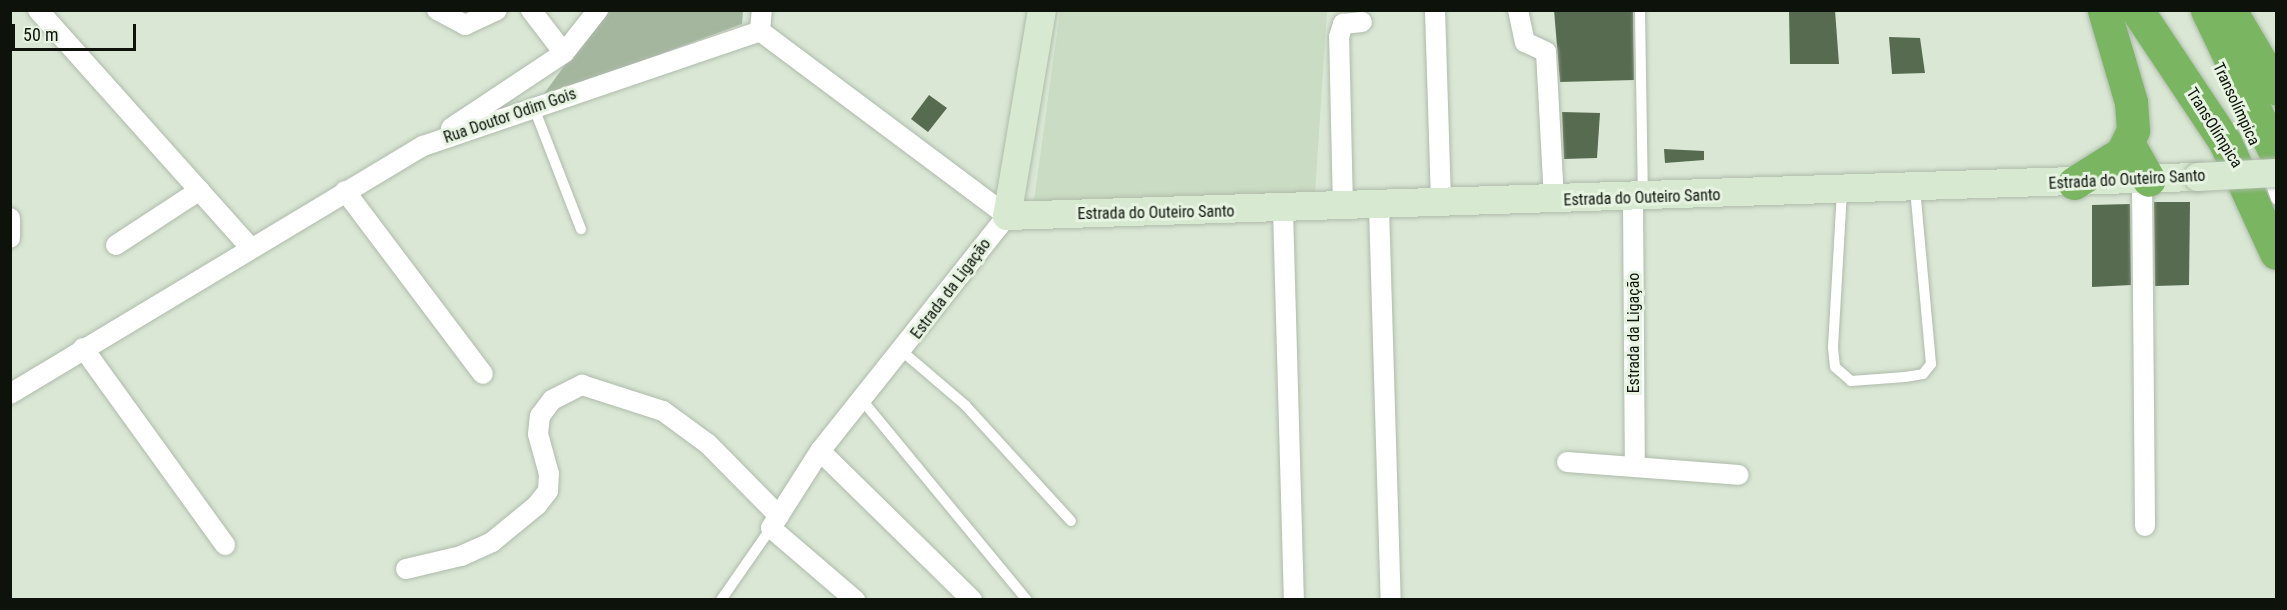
<!DOCTYPE html>
<meta charset="utf-8">
<style>
body{margin:0}
#map{position:relative;width:2287px;height:610px;overflow:hidden;background:#dae7d5;font-family:"Roboto Condensed",sans-serif}
div>[style]{position:absolute}
.built>*{inset:0;background:#cadcc4}
.green>*{inset:0;background:#a4b69e}
.building>*{inset:0;background:#576b50}
.roads{filter:drop-shadow(0 0 2px #aebbaa) drop-shadow(0 0 2px #aebbaa)}
.lane>*{height:10px;margin:-5px;padding:0 5px;transform-origin:5px;border-radius:5px;background:#fff}
.street>*{height:20px;margin:-10px;padding:0 10px;transform-origin:10px;border-radius:10px;background:#fff}
.secondary>*{height:28px;margin:-14px;padding:0 14px;transform-origin:14px;border-radius:14px;background:#d7e9d0}
.highway>*{height:33px;margin:-16.5px;padding:0 16.5px;transform-origin:16.5px;border-radius:16.5px;background:#7ab562}
.bridges{filter:drop-shadow(0 0 2px #aebbaa) drop-shadow(0 0 2px #aebbaa)}
.secondary-bridge>*{height:28px;margin:-14px;padding:0 14px;transform-origin:14px;border-radius:14px;background:#d7e9d0}
span{translate:-50% -50%;white-space:nowrap;text-align:center;line-height:1.15;-webkit-text-stroke:6px #e7f4e2;paint-order:stroke}
.street-label{font-size:16px;color:#0d120b}
.frame{position:absolute;inset:0;border:12px solid #0d120b;pointer-events:none}
.scale{position:absolute;left:12px;top:24px;width:124px;height:27px;box-sizing:border-box;border:3px solid #0d120b;border-top:0;padding-left:8px;font-size:18px;line-height:21px;white-space:nowrap;color:#0d120b;-webkit-text-stroke:4px #e7f4e2;paint-order:stroke}
</style>
<div id="map">
<div class="built">
<i style="clip-path:polygon(1060px 11px,1327px 11px,1315px 193px,1034px 201px)"></i>
</div>
<div class="green">
<i style="clip-path:polygon(604px 11px,743px 11px,742px 24px,541px 98px)"></i>
</div>
<div class="building">
<i style="clip-path:polygon(1554px 10px,1633px 10px,1634px 80px,1560px 82px)"></i>
<i style="clip-path:polygon(1789px 10px,1835px 10px,1839px 64px,1790px 64px)"></i>
<i style="clip-path:polygon(1889px 37px,1920px 38px,1925px 73px,1892px 74px)"></i>
<i style="clip-path:polygon(929px 95px,947px 108px,928px 132px,911px 119px)"></i>
<i style="clip-path:polygon(1562px 112px,1600px 113px,1597px 158px,1564px 159px)"></i>
<i style="clip-path:polygon(1664px 149px,1704px 151px,1704px 160px,1665px 163px)"></i>
<i style="clip-path:polygon(2154px 202px,2190px 202px,2189px 285px,2155px 286px)"></i>
<i style="clip-path:polygon(2130px 204px,2131px 285px,2092px 287px,2092px 205px)"></i>
</div>
<div class="roads">
<div class="lane">
<i style="left:1640px;top:10px;width:183px;rotate:89.1deg"></i>
<i style="left:534px;top:108px;width:130px;rotate:68.8deg"></i>
<i style="left:2267px;top:174px;width:27px;rotate:70deg"></i>
<i style="left:1842px;top:191px;width:157px;rotate:93.3deg"></i>
<i style="left:1833px;top:348px;width:19px;rotate:84deg"></i>
<i style="left:1835px;top:367px;width:21px;rotate:41deg"></i>
<i style="left:1851px;top:381px;width:54px;rotate:-4.2deg"></i>
<i style="left:1905px;top:377px;width:18px;rotate:-9deg"></i>
<i style="left:1923px;top:374px;width:13px;rotate:-51deg"></i>
<i style="left:1931px;top:364px;width:176px;rotate:-95.2deg"></i>
<i style="left:903px;top:352px;width:82px;rotate:40.5deg"></i>
<i style="left:965px;top:405px;width:157px;rotate:47.6deg"></i>
<i style="left:862px;top:400px;width:259px;rotate:50.5deg"></i>
<i style="left:721px;top:600px;width:88px;rotate:-55.2deg"></i>
</div>
<div class="street">
<i style="left:38px;top:10px;width:318px;rotate:48.2deg"></i>
<i style="left:437px;top:10px;width:32px;rotate:28deg"></i>
<i style="left:465px;top:25px;width:35px;rotate:-25deg"></i>
<i style="left:531px;top:10px;width:54px;rotate:52.5deg"></i>
<i style="left:1435px;top:10px;width:195px;rotate:88.2deg"></i>
<i style="left:1518px;top:10px;width:33px;rotate:78deg"></i>
<i style="left:1525px;top:42px;width:23px;rotate:25deg"></i>
<i style="left:1546px;top:52px;width:149px;rotate:86.9deg"></i>
<i style="left:760px;top:31px;width:21px;rotate:-85deg"></i>
<i style="left:451px;top:128px;width:136px;rotate:-33.6deg"></i>
<i style="left:564px;top:53px;width:55px;rotate:-51.7deg"></i>
<i style="left:2142px;top:180px;width:346px;rotate:89.5deg"></i>
<i style="left:345px;top:191px;width:229px;rotate:53deg"></i>
<i style="left:1633px;top:200px;width:266px;rotate:89.6deg"></i>
<i style="left:1379px;top:207px;width:393px;rotate:88.3deg"></i>
<i style="left:1343px;top:208px;width:171px;rotate:-91.3deg"></i>
<i style="left:1339px;top:37px;width:14px;rotate:-73deg"></i>
<i style="left:1343px;top:24px;width:19px;rotate:-6deg"></i>
<i style="left:1283px;top:210px;width:390px;rotate:88.4deg"></i>
<i style="left:10px;top:218px;width:20px;rotate:90deg"></i>
<i style="left:116px;top:245px;width:100px;rotate:-33.2deg"></i>
<i style="left:83px;top:348px;width:243px;rotate:54.2deg"></i>
<i style="left:10px;top:394px;width:482px;rotate:-31deg"></i>
<i style="left:423px;top:146px;width:356px;rotate:-18.8deg"></i>
<i style="left:760px;top:31px;width:309px;rotate:36.8deg"></i>
<i style="left:1007px;top:216px;width:300px;rotate:128.5deg"></i>
<i style="left:820px;top:451px;width:91px;rotate:122.5deg"></i>
<i style="left:771px;top:528px;width:111px;rotate:40.6deg"></i>
<i style="left:820px;top:451px;width:213px;rotate:44.4deg"></i>
<i style="left:1567px;top:462px;width:172px;rotate:4.3deg"></i>
<i style="left:406px;top:569px;width:57px;rotate:-13.3deg"></i>
<i style="left:461px;top:556px;width:34px;rotate:-24deg"></i>
<i style="left:492px;top:542px;width:58px;rotate:-39.4deg"></i>
<i style="left:537px;top:505px;width:18px;rotate:-52deg"></i>
<i style="left:548px;top:491px;width:17px;rotate:-87deg"></i>
<i style="left:549px;top:474px;width:41px;rotate:-105.4deg"></i>
<i style="left:538px;top:434px;width:18px;rotate:-84deg"></i>
<i style="left:540px;top:416px;width:20px;rotate:-53deg"></i>
<i style="left:552px;top:400px;width:34px;rotate:-27deg"></i>
<i style="left:582px;top:385px;width:85px;rotate:17.8deg"></i>
<i style="left:663px;top:411px;width:56px;rotate:36.3deg"></i>
<i style="left:708px;top:444px;width:101px;rotate:45.4deg"></i>
</div>
<div class="secondary">
<i style="left:1042px;top:10px;width:209px;rotate:99.6deg"></i>
<i style="left:1007px;top:216px;width:1192px;rotate:-1.88deg"></i>
</div>
<div class="highway">
<i style="left:2137px;top:10px;width:159px;rotate:56.3deg"></i>
<i style="left:2225px;top:142px;width:122px;rotate:65.3deg"></i>
<i style="left:2207px;top:10px;width:160px;rotate:64.4deg"></i>
<i style="left:2230px;top:10px;width:91px;rotate:59.5deg"></i>
<i style="left:2129px;top:145px;width:40px;rotate:60.3deg"></i>
<i style="left:2074px;top:183px;width:57px;rotate:-32deg"></i>
<i style="left:2122px;top:153px;width:25px;rotate:-64deg"></i>
<i style="left:2133px;top:130px;width:28px;rotate:-94deg"></i>
<i style="left:2131px;top:102px;width:96px;rotate:-106.4deg"></i>
</div>
</div>
<div class="bridges">
<div class="secondary-bridge">
<i style="left:2198px;top:177px;width:78px;rotate:-2.9deg"></i>
</div>
</div>
<div class="street-label">
<span style="left:2236px;top:104px;rotate:65deg">Transolímpica</span>
<span style="left:510px;top:116px;rotate:-19deg">Rua Doutor Odim Gois</span>
<span style="left:2214px;top:128px;rotate:58deg">TransOlímpica</span>
<span style="left:2127px;top:180px;rotate:-3deg">Estrada do Outeiro Santo</span>
<span style="left:1642px;top:198px;rotate:-2deg">Estrada do Outeiro Santo</span>
<span style="left:1156px;top:213px;rotate:-1deg">Estrada do Outeiro Santo</span>
<span style="left:951px;top:289px;rotate:-53deg">Estrada da Ligação</span>
<span style="left:1634px;top:333px;rotate:-90deg">Estrada da Ligação</span>
</div>
<div class="frame"></div>
<div class="scale">50 m</div>
</div>
